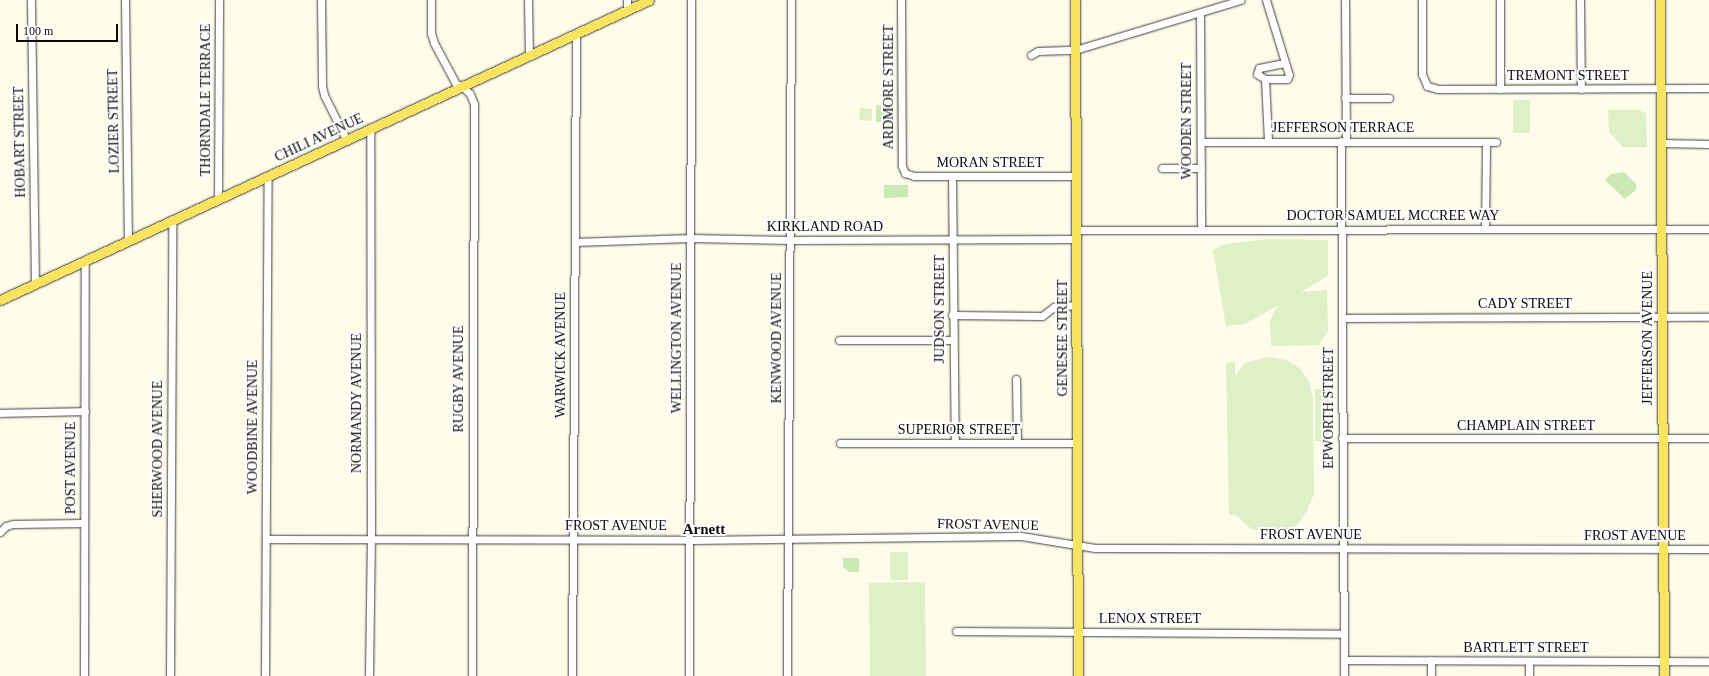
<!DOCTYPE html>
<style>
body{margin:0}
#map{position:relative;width:1709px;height:676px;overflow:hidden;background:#fffdea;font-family:"Times New Roman",serif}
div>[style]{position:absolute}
.green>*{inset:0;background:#cae9b4}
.pitch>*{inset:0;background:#ddf0c6}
.roads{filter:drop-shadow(0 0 1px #3e3e3e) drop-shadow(0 0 1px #3e3e3e)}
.minor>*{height:7px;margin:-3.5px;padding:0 3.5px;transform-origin:3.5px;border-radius:3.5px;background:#fff}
.major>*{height:9px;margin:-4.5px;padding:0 4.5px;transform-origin:4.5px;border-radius:4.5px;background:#fae35f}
span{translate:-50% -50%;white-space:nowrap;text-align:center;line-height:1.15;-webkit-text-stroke:4px #fff;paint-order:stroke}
.street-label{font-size:14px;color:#0b0b0b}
.neighbourhood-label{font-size:15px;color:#0b0b0b;font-weight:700}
.scale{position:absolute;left:16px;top:24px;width:102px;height:18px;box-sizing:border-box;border:2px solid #0b0b0b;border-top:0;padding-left:5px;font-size:12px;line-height:14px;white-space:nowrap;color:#0b0b0b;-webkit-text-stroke:3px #fff;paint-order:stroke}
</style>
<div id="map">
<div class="green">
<i style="clip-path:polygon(876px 105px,890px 106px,889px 122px,876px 122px)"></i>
<i style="clip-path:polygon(1624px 172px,1636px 184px,1636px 190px,1625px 199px,1605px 180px,1611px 174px)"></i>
<i style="clip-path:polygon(884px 185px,908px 185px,908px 197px,884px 198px)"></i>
<i style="clip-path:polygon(843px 558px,859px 558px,859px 572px,849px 572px,843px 567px)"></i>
</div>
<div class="pitch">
<i style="clip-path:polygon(1513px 100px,1530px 100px,1530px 133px,1513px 133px)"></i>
<i style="clip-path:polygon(860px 108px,872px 109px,872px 121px,859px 120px)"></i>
<i style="clip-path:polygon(1608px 110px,1640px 110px,1646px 114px,1647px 147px,1623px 147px,1609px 132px)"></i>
<i style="clip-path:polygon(1267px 239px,1328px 240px,1328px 276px,1301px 292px,1327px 290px,1328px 331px,1319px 345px,1271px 346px,1270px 320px,1277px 306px,1245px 324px,1226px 326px,1213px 250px,1225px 244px)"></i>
<i style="clip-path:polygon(1268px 357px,1286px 360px,1300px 368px,1309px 382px,1313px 397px,1314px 494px,1307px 511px,1298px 524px,1285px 531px,1265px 532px,1251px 529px,1236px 515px,1229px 515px,1226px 363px,1235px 362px,1235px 376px,1245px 363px)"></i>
<i style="clip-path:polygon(1315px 389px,1329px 389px,1329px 441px,1315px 441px)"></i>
<i style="clip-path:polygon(890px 552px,908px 552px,908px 580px,890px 580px)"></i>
<i style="clip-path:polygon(925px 582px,926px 676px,870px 676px,869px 583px)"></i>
</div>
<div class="roads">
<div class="minor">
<i style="left:31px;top:0;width:284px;rotate:89.2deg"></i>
<i style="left:125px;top:0;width:241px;rotate:89.3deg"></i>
<i style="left:321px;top:0;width:86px;rotate:89.3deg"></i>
<i style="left:322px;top:86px;width:9px;rotate:77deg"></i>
<i style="left:324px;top:95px;width:51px;rotate:63.4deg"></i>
<i style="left:431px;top:0;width:33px;rotate:90deg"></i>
<i style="left:431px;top:33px;width:10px;rotate:73deg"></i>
<i style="left:434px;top:43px;width:47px;rotate:61.8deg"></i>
<i style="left:456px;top:84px;width:6px;rotate:18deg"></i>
<i style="left:462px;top:86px;width:11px;rotate:45deg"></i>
<i style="left:470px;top:94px;width:11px;rotate:68deg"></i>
<i style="left:474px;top:104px;width:572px;rotate:90.2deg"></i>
<i style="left:528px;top:0;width:56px;rotate:89deg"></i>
<i style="left:627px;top:0;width:10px;rotate:90deg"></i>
<i style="left:901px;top:0;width:166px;rotate:89.7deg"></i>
<i style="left:902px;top:166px;width:8px;rotate:67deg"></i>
<i style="left:905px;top:173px;width:9px;rotate:18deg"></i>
<i style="left:914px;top:176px;width:162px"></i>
<i style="left:1266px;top:0;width:78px;rotate:73deg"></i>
<i style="left:1289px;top:75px;width:4px;rotate:117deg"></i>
<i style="left:1287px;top:79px;width:22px;rotate:180deg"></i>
<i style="left:1265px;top:79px;width:62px;rotate:87.2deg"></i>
<i style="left:1345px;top:0;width:141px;rotate:89.6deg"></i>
<i style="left:1422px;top:0;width:74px;rotate:90deg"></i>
<i style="left:1422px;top:74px;width:13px;rotate:67deg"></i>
<i style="left:1427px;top:86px;width:11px;rotate:15deg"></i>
<i style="left:1438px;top:89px;width:271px;rotate:-0.2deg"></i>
<i style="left:1500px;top:0;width:89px;rotate:90deg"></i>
<i style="left:1580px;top:0;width:89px;rotate:89.4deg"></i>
<i style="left:1200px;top:13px;width:217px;rotate:89.7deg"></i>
<i style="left:1031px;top:55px;width:8px;rotate:-30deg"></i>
<i style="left:1038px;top:51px;width:37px;rotate:-2deg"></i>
<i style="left:1075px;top:50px;width:173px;rotate:-16.8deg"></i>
<i style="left:1265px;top:79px;width:9px;rotate:-148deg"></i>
<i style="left:1257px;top:74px;width:6px;rotate:-72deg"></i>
<i style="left:1259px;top:68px;width:26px;rotate:-11deg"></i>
<i style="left:1345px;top:98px;width:44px"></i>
<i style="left:1341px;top:141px;width:535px;rotate:89.68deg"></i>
<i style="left:1201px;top:142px;width:295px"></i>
<i style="left:1661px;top:143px;width:48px;rotate:1.2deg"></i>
<i style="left:1162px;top:168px;width:39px"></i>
<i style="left:952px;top:176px;width:267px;rotate:89.4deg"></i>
<i style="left:218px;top:200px;width:200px;rotate:-89.7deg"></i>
<i style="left:1485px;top:229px;width:87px;rotate:-89.3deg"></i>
<i style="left:1076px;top:230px;width:633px;rotate:-0.09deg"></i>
<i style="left:575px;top:242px;width:115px;rotate:-2deg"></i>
<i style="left:690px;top:238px;width:99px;rotate:1.2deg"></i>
<i style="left:789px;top:240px;width:287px;rotate:-0.2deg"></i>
<i style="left:952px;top:315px;width:90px;rotate:0.6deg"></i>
<i style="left:1042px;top:316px;width:15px;rotate:-37deg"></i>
<i style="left:1054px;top:307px;width:22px;rotate:-5deg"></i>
<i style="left:1342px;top:318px;width:367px;rotate:-0.2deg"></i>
<i style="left:839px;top:340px;width:114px"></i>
<i style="left:1016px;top:379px;width:64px;rotate:89.1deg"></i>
<i style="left:0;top:413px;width:85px;rotate:-1.3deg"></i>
<i style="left:1342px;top:438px;width:367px"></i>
<i style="left:840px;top:443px;width:237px"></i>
<i style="left:0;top:532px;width:8px;rotate:-45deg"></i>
<i style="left:6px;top:526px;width:7px;rotate:-16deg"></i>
<i style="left:13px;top:524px;width:71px;rotate:-0.8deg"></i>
<i style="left:266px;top:539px;width:424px;rotate:0.1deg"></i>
<i style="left:690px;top:540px;width:331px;rotate:-0.7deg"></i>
<i style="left:1021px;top:536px;width:75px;rotate:9.2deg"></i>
<i style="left:1095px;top:548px;width:614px;rotate:0.09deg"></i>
<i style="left:956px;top:631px;width:388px;rotate:0.4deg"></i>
<i style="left:1344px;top:660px;width:365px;rotate:0.2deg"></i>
<i style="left:1529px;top:661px;width:15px;rotate:90deg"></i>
<i style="left:84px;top:676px;width:415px;rotate:-89.9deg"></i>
<i style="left:170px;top:676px;width:455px;rotate:-89.7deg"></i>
<i style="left:265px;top:676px;width:498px;rotate:-89.7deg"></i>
<i style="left:369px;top:676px;width:137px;rotate:-89.2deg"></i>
<i style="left:371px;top:539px;width:409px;rotate:-90.1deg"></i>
<i style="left:572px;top:676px;width:642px;rotate:-89.64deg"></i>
<i style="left:689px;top:676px;width:676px;rotate:-89.83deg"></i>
<i style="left:787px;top:676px;width:676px;rotate:-89.66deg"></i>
<i style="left:1431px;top:676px;width:16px;rotate:-90deg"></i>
</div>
<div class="major">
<i style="left:1075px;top:0;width:676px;rotate:89.75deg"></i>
<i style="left:1660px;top:0;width:676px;rotate:89.66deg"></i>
<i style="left:0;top:300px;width:715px;rotate:-24.81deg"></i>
</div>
</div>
<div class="street-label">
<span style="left:1568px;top:76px">TREMONT STREET</span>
<span style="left:889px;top:87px;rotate:-90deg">ARDMORE STREET</span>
<span style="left:206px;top:100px;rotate:-90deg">THORNDALE TERRACE</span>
<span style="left:114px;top:121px;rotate:-91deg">LOZIER STREET</span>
<span style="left:1187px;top:121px;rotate:-90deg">WOODEN STREET</span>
<span style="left:1343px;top:128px">JEFFERSON TERRACE</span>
<span style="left:319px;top:138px;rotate:-25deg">CHILI AVENUE</span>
<span style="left:20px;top:142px;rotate:-91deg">HOBART STREET</span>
<span style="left:990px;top:163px">MORAN STREET</span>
<span style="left:1393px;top:216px">DOCTOR SAMUEL MCCREE WAY</span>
<span style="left:825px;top:227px">KIRKLAND ROAD</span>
<span style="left:1525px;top:304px">CADY STREET</span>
<span style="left:940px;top:309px;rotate:-90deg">JUDSON STREET</span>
<span style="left:677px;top:338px;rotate:-90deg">WELLINGTON AVENUE</span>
<span style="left:777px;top:338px;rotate:-90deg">KENWOOD AVENUE</span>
<span style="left:1063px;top:338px;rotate:-90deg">GENESEE STREET</span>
<span style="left:1648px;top:338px;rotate:-90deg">JEFFERSON AVENUE</span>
<span style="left:561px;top:355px;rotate:-90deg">WARWICK AVENUE</span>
<span style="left:459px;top:379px;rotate:-90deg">RUGBY AVENUE</span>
<span style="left:357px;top:403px;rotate:-90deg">NORMANDY AVENUE</span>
<span style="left:1329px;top:408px;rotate:-90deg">EPWORTH STREET</span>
<span style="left:1526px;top:426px">CHAMPLAIN STREET</span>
<span style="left:253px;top:427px;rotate:-90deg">WOODBINE AVENUE</span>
<span style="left:959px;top:430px">SUPERIOR STREET</span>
<span style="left:158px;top:449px;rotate:-90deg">SHERWOOD AVENUE</span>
<span style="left:71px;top:468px;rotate:-90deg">POST AVENUE</span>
<span style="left:988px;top:525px;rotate:1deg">FROST AVENUE</span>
<span style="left:616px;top:526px">FROST AVENUE</span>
<span style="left:1311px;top:535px">FROST AVENUE</span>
<span style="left:1635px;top:536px">FROST AVENUE</span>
<span style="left:1150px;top:619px">LENOX STREET</span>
<span style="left:1526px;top:648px">BARTLETT STREET</span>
</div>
<div class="neighbourhood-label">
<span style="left:704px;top:530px">Arnett</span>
</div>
<div class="scale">100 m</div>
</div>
